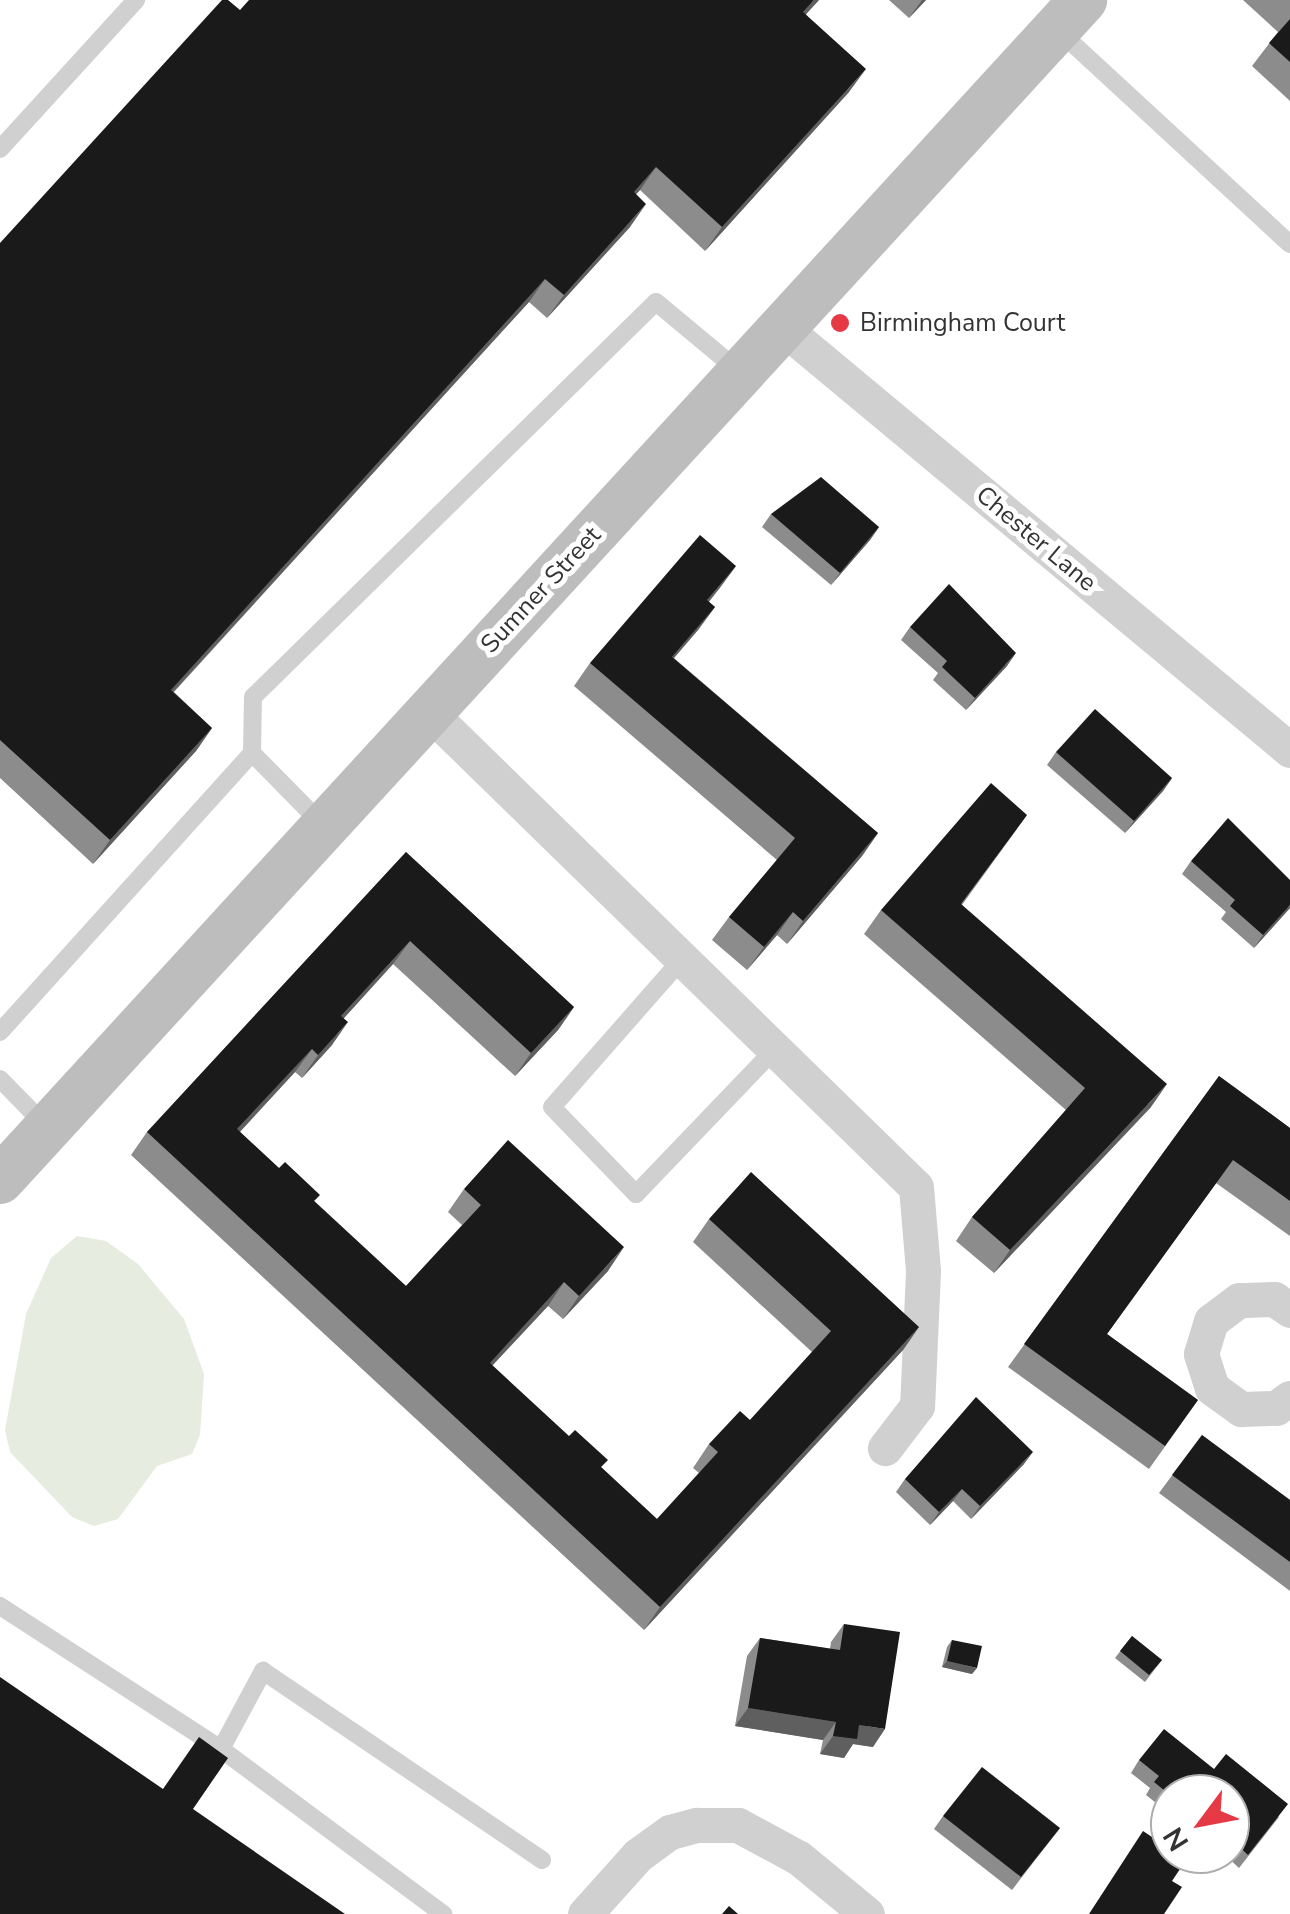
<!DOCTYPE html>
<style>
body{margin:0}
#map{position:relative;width:1290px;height:1914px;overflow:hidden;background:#fff;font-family:"Nunito Sans",sans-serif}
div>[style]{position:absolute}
.green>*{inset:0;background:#e6ecdf}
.lane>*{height:18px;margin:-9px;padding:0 9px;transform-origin:9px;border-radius:9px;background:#d0d0d0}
.street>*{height:35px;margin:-17.5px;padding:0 17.5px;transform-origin:17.5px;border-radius:17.5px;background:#d0d0d0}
.secondary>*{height:48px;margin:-24px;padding:0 24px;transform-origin:24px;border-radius:24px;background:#bdbdbd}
.wall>*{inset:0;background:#8c8c8c}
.shaded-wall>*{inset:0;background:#5f5f5f}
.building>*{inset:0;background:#1a1a1a}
.dots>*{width:28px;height:28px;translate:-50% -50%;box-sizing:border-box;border:5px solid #fff;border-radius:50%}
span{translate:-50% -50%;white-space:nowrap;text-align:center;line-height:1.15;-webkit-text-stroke:10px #fff;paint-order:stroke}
.poi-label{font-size:25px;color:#333}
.left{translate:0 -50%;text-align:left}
.street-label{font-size:25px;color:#333}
.north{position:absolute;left:1150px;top:1774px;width:100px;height:100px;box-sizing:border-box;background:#fff;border:2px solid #adadad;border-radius:50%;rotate:238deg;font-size:28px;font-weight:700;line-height:40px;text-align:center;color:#333}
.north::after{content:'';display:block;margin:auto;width:35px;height:45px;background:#e63946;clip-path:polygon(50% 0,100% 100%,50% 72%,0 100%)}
</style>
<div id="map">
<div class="green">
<i style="clip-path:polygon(77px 1236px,106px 1241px,138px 1264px,184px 1319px,204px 1374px,200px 1435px,192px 1454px,157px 1466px,118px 1519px,94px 1526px,72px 1517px,10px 1452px,5px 1430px,26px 1314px,51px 1258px)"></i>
</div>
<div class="lane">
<i style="left:1059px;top:31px;width:314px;rotate:42.7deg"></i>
<i style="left:0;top:149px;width:202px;rotate:-47.6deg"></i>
<i style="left:252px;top:753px;width:56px;rotate:-89deg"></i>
<i style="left:253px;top:697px;width:564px;rotate:-44.43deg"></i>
<i style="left:656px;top:302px;width:109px;rotate:39.8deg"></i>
<i style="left:683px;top:958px;width:198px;rotate:131.3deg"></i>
<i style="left:552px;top:1107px;width:121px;rotate:46deg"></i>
<i style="left:636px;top:1194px;width:199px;rotate:-46.2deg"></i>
<i style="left:0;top:1032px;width:376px;rotate:-47.9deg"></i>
<i style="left:252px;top:753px;width:103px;rotate:45.4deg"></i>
<i style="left:0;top:1079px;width:64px;rotate:45.6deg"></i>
<i style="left:0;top:1606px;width:263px;rotate:32.9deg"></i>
<i style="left:221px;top:1749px;width:89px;rotate:-61.7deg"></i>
<i style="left:263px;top:1671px;width:337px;rotate:34.1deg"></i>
<i style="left:221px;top:1749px;width:277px;rotate:36.6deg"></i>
</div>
<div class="street">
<i style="left:782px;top:327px;width:661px;rotate:39.78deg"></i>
<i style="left:429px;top:712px;width:680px;rotate:44.29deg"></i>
<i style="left:916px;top:1187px;width:84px;rotate:85.2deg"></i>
<i style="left:923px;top:1271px;width:135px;rotate:92.5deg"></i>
<i style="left:917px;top:1406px;width:53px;rotate:127.3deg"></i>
<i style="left:1290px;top:1310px;width:19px;rotate:-145deg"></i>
<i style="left:1274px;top:1299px;width:35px;rotate:178deg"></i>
<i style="left:1239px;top:1300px;width:35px;rotate:143deg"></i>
<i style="left:1211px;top:1321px;width:34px;rotate:107deg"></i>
<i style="left:1201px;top:1354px;width:36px;rotate:72deg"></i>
<i style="left:1212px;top:1388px;width:36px;rotate:36deg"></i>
<i style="left:1241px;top:1409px;width:35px;rotate:-2deg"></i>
<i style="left:1276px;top:1408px;width:17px;rotate:-36deg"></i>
<i style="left:585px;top:1914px;width:79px;rotate:-48.1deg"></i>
<i style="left:638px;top:1855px;width:39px;rotate:-36deg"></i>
<i style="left:670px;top:1832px;width:28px;rotate:-15deg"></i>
<i style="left:697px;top:1825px;width:41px"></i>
<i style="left:738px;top:1825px;width:69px;rotate:28.4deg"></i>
<i style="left:799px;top:1858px;width:88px;rotate:39.5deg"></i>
</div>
<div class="secondary">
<i style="left:0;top:1180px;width:1602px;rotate:-47.45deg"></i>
</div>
<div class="wall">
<i style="clip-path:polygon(819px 0,806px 14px,849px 92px,705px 251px,640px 190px,636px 194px,630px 227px,547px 318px,529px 302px,174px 692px,212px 728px,196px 751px,93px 864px,0 778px,0 243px)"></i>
<i style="clip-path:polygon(889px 0,926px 0,909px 18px)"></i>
<i style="clip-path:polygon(1243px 0,1290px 0,1290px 101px,1252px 66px,1278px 32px)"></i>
<i style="clip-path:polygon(771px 514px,879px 527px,870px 540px,831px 585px,762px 527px)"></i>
<i style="clip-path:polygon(736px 566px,709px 602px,715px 607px,698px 630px,674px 658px,878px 833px,862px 856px,787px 944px,777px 935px,747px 970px,712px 940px,729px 917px,777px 860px,574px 686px,590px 663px)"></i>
<i style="clip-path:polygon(910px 627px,1007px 666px,966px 710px,933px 680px,938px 673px,901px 640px)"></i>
<i style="clip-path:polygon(1056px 752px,1172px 778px,1163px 791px,1125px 833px,1047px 765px)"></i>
<i style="clip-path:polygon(1027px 815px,962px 905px,1151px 1107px,994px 1273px,956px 1241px,972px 1217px,1066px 1110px,864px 934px,881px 910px)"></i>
<i style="clip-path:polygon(406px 852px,574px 1007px,558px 1030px,515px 1076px,393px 964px,344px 1018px,332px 1045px,302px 1078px,295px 1072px,240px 1132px,406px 1286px,462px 1225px,448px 1212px,464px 1189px,608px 1271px,563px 1319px,548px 1306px,492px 1366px,657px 1519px,699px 1473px,693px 1468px,709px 1444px,750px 1420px,812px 1352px,693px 1242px,709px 1219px,919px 1327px,903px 1350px,644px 1630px,131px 1155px,147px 1132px)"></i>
<i style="clip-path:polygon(1191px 861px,1290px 908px,1254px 948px,1221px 919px,1226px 912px,1182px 874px)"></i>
<i style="clip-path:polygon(1219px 1076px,1290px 1128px,1290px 1236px,1216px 1183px,1107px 1334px,1198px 1400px,1149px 1469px,1008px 1367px)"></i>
<i style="clip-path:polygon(1202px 1435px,1290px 1500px,1290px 1591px,1159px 1493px)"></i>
<i style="clip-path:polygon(1024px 1464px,971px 1519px,953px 1501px,930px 1525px,896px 1492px,905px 1479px)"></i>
<i style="clip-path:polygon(844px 1624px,873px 1747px,853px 1744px,844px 1758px,820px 1754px,823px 1740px,735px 1726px,747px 1656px,760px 1638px,830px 1649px,831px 1642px)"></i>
<i style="clip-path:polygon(1132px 1636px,1162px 1660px,1145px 1682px,1115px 1658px)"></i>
<i style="clip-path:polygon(952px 1640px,972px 1674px,942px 1667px,947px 1647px)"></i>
<i style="clip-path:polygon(1139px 1760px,1214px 1769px,1279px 1817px,1239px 1868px,1224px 1854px,1230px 1854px,1230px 1794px,1170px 1794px,1170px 1814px,1146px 1795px,1150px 1788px,1131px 1773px)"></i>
<i style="clip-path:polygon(943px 1816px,1060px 1828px,1012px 1890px,934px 1829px)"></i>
</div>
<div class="shaded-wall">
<i style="clip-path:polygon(814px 0,819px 0,787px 35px,803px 12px)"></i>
<i style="clip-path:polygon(922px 0,926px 0,909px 18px)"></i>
<i style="clip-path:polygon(866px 69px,849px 92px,705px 251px,722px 227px)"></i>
<i style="clip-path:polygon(656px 167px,640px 190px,617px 215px,634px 192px)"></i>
<i style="clip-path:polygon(646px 204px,630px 227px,547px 318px,564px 295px)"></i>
<i style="clip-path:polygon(545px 279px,529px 302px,154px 713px,171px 690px)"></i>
<i style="clip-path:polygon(879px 527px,870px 540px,831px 585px,840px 573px)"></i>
<i style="clip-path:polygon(736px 566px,719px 589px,690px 624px,707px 600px)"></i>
<i style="clip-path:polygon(715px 607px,698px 630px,655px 680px,672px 657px)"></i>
<i style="clip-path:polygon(1016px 653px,1007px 666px,966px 710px,975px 698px)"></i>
<i style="clip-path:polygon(212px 728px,196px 751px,93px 864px,110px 840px)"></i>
<i style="clip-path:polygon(1172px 778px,1163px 791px,1125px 833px,1134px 821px)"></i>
<i style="clip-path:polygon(878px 833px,862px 856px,787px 944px,803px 921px)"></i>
<i style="clip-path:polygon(1290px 905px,1290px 908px,1254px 948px,1263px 935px)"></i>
<i style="clip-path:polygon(793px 912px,777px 935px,747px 970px,764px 947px)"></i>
<i style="clip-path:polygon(410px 941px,393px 964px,325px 1039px,341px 1016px)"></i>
<i style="clip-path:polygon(574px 1007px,558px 1030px,515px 1076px,531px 1053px)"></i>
<i style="clip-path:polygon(348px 1022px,332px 1045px,302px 1078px,318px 1055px)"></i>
<i style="clip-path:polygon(312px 1049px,295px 1072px,221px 1152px,237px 1129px)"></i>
<i style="clip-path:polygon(1167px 1084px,1151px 1107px,994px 1273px,1010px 1250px)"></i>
<i style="clip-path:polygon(624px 1247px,608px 1271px,563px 1319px,579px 1296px)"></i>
<i style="clip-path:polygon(564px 1282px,548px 1306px,473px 1386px,490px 1363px)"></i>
<i style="clip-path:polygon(919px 1327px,903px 1350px,644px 1630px,660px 1607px)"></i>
<i style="clip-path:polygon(1033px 1452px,1024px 1464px,971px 1519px,980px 1506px)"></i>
<i style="clip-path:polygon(962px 1489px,953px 1501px,930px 1525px,939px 1512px)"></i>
<i style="clip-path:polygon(947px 1661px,977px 1668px,972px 1674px,942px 1667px)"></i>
<i style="clip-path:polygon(748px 1708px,836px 1722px,823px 1740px,735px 1726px)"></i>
<i style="clip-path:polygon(859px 1725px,885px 1729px,873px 1747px,853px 1744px,844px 1758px,820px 1754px,833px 1736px)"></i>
</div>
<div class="building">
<i style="clip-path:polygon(222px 0,228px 0,240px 10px,249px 0,814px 0,803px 12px,866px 69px,722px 227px,656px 167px,634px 192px,646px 204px,564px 295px,545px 279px,171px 690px,212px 728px,110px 840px,0 740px,0 243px)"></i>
<i style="clip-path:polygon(1290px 19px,1290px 62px,1269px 43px)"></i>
<i style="clip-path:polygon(821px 477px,879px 527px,840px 573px,771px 514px)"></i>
<i style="clip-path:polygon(700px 535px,736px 566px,707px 600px,715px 607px,672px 657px,878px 833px,803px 921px,793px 912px,764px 947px,729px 917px,795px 838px,590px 663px)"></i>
<i style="clip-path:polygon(949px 584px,1016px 653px,975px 698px,942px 667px,947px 661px,910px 627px)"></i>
<i style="clip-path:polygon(1095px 709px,1172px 778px,1134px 821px,1056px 752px)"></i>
<i style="clip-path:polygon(991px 783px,1027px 815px,961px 904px,1167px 1084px,1010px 1250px,972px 1217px,1085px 1088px,881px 910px)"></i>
<i style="clip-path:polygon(1228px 818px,1290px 880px,1290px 905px,1263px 935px,1230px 906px,1235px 900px,1191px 861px)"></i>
<i style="clip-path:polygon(406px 852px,574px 1007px,531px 1053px,410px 941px,341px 1016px,348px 1022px,318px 1055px,312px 1049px,237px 1129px,279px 1168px,285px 1162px,320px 1195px,314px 1201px,406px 1286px,481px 1205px,464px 1189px,508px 1140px,624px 1247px,579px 1296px,564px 1282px,490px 1363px,569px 1436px,575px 1430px,608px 1460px,601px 1467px,657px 1519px,718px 1452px,709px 1444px,740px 1411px,750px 1420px,831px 1331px,709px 1219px,751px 1172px,919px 1327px,660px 1607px,147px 1132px)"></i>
<i style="clip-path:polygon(1219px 1076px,1290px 1128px,1290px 1201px,1233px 1160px,1107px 1334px,1198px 1400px,1165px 1446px,1024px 1344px)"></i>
<i style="clip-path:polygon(976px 1397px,1033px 1452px,980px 1506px,962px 1489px,939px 1512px,905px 1479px)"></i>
<i style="clip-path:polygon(1202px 1435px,1290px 1500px,1290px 1562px,1172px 1475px)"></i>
<i style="clip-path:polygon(844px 1624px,900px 1632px,885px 1729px,859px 1725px,857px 1739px,833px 1736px,836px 1722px,748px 1708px,760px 1638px,840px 1650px)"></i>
<i style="clip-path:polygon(1132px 1636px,1162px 1660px,1149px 1675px,1120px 1651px)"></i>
<i style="clip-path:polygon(952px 1640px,982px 1646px,977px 1668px,947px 1661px)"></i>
<i style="clip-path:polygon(0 1677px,163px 1789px,199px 1737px,228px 1758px,193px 1809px,345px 1914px,0 1914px)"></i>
<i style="clip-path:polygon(1164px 1729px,1214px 1769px,1226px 1754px,1288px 1804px,1248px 1855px,1230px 1838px,1230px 1794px,1170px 1795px,1154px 1782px,1159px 1776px,1139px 1760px)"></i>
<i style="clip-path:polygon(982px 1767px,1060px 1828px,1021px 1877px,943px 1816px)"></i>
<i style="clip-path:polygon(1143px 1831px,1170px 1849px,1170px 1854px,1177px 1854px,1186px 1860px,1172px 1881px,1182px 1887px,1164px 1914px,1089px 1914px)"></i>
<i style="clip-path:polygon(729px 1906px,738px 1914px,722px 1914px)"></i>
</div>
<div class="dots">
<i style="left:840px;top:323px;background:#e63946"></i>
</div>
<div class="poi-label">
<span class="left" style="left:860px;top:323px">Birmingham Court</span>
</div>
<div class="street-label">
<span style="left:1036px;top:539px;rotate:40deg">Chester Lane</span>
<span style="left:541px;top:590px;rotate:-47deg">Sumner Street</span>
</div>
<div class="north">N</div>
</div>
